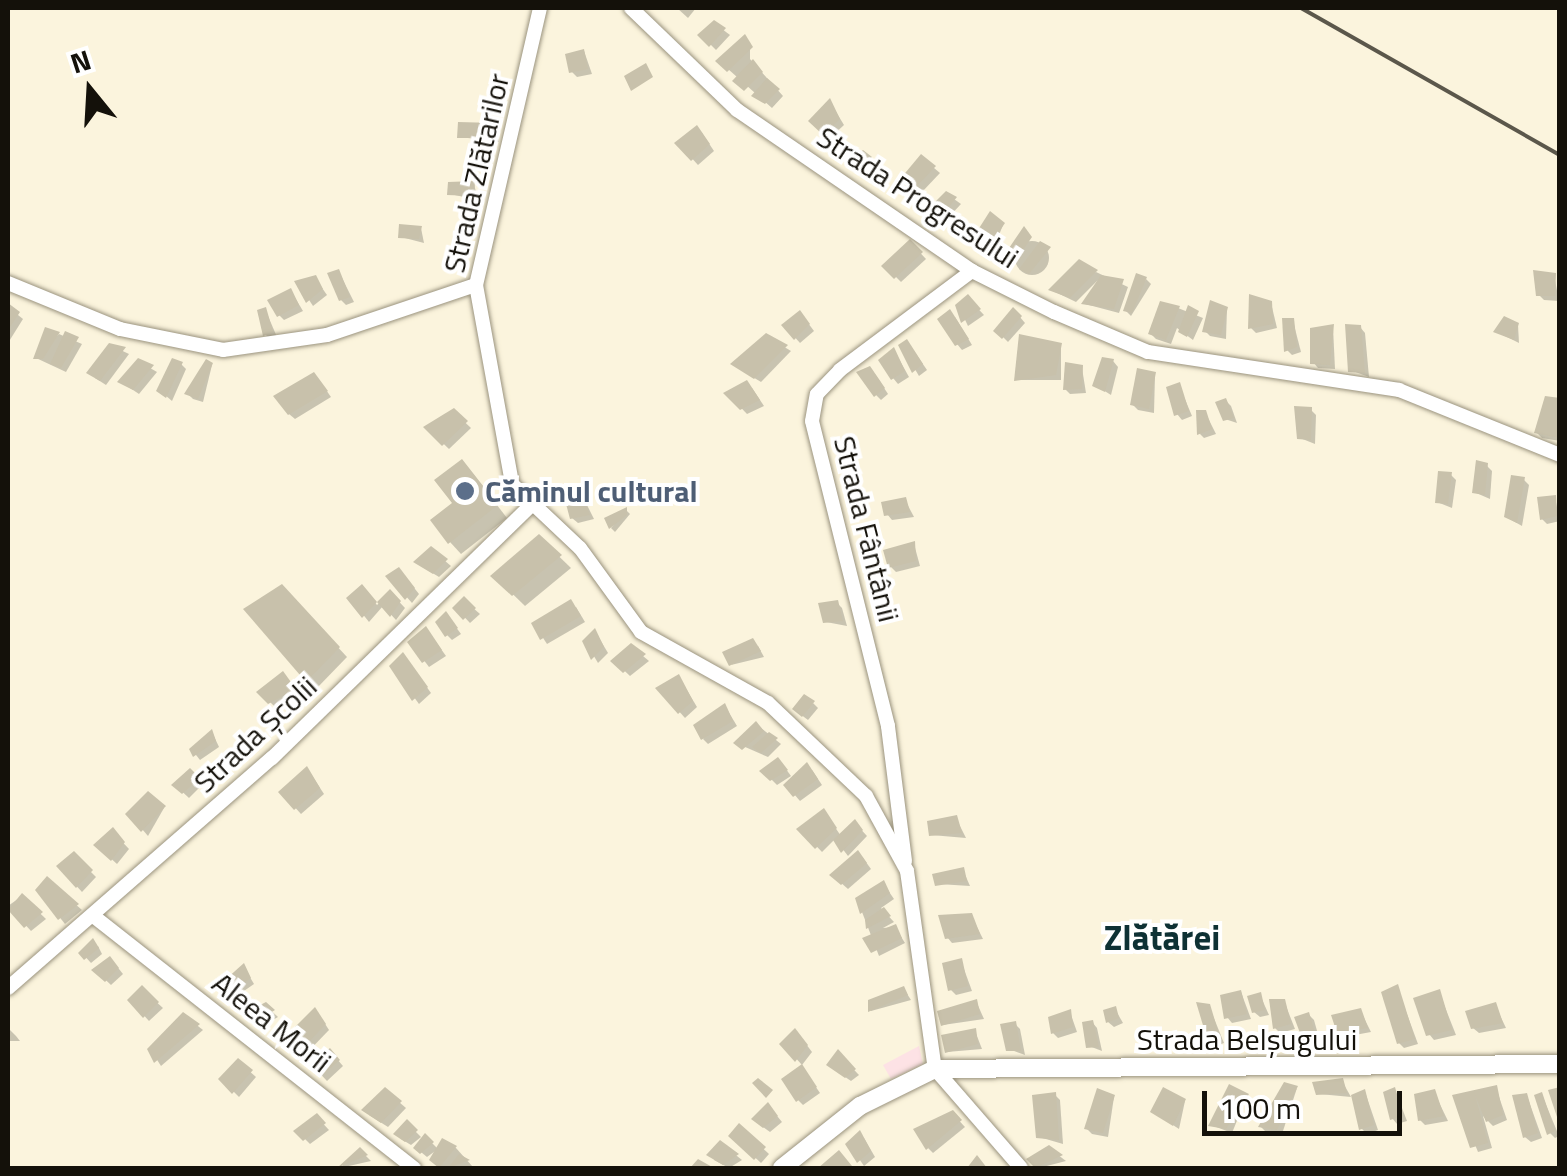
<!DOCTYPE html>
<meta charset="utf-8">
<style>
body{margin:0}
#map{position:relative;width:1567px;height:1176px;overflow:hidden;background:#fbf4dd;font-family:"Titillium Web",sans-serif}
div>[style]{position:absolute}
.medical>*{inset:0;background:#fde2e5}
.shadow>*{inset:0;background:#0003}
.round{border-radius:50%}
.building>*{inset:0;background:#c8c1ab}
.roads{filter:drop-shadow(0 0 2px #9a937e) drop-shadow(0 0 2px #9a937e)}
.minor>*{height:14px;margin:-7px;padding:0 7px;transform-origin:7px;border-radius:7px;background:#fff}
.major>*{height:18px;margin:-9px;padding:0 9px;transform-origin:9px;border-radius:9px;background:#fff}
.rail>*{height:4px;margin:-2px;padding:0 2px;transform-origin:2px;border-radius:2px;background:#5b574b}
.dots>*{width:28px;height:28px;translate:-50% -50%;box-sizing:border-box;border:5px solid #fff;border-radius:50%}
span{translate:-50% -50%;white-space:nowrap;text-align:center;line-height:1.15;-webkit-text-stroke:8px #fff;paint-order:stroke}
.street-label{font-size:30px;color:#14110a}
.service-label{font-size:30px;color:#4e5e75;font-weight:700}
.left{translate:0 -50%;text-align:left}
.quarter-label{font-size:35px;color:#0e3134;font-weight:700}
.frame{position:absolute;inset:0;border:10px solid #14110a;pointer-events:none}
.north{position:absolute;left:40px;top:40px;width:100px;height:100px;-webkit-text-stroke:8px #fff;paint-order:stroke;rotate:342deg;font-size:28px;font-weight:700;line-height:40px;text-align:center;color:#14110a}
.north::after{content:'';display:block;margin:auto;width:35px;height:45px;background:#14110a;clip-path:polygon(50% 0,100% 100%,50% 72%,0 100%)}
.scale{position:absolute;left:1202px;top:1091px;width:200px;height:45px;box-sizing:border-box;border:5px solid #14110a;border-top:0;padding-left:12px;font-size:30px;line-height:35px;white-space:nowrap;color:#14110a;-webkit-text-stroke:8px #fff;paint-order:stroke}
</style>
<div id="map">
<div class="medical">
<i style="clip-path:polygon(919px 1046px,923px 1064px,891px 1079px,883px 1065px)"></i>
</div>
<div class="shadow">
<i style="clip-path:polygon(677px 8px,696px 8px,688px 18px)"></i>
<i style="clip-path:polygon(714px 23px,730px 35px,716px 50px,701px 35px)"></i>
<i style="clip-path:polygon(750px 43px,750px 59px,783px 96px,772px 108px,719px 61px)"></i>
<i style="clip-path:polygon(584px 51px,592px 74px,577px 77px,572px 72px)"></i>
<i style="clip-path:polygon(830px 102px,844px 125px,830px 138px,812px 121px)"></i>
<i style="clip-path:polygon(494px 125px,499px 142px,460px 137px)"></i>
<i style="clip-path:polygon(702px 133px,714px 151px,698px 165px,678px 143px)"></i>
<i style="clip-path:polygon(864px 153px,875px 164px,865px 174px,858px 169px)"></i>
<i style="clip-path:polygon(921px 157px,940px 173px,922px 192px,909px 183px)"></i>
<i style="clip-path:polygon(474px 184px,478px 200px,450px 194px)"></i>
<i style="clip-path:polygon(947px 194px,961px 204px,949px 217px,940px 210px)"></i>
<i style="clip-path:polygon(1003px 225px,990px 257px,977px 248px)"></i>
<i style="clip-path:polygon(421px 228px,424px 243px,401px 237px)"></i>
<i class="round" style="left:1015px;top:241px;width:34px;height:34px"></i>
<i style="clip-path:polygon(910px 242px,926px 259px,901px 282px,885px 266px)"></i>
<i style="clip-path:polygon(339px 272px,354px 302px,346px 305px,341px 300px)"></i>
<i style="clip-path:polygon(1096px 272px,1128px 287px,1119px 313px,1085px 304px,1098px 280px,1076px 302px,1051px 290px)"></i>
<i style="clip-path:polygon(1554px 275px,1559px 301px,1544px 300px,1538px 294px)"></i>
<i style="clip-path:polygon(315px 278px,327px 295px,313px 306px,298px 283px)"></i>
<i style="clip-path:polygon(1146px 279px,1151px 284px,1131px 316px,1126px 311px)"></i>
<i style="clip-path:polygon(291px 291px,303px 311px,284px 320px,279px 315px)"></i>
<i style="clip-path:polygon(968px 298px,984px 315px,968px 326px,958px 305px)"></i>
<i style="clip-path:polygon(1271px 303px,1277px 328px,1256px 333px,1251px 328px)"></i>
<i style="clip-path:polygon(8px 307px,23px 319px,8px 343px)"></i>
<i style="clip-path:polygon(1178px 308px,1203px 318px,1193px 340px,1177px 328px,1171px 344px,1156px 339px,1151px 334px)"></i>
<i style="clip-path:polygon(265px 309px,277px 337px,270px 339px,265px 334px)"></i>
<i style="clip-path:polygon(1227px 309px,1226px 339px,1210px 336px,1205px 331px)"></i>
<i style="clip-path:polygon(1014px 310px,1025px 323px,1008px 342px,997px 331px)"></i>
<i style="clip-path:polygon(955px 317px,972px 345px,962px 350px,957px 344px)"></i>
<i style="clip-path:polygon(805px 319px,814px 331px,800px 343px,784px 325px)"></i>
<i style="clip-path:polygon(1293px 321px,1301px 352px,1292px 355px,1287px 350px)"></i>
<i style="clip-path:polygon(1518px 325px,1519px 343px,1497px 332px)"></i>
<i style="clip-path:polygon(1333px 327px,1335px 369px,1318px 368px,1313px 362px)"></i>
<i style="clip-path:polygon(1360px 327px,1365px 333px,1369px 377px,1350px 370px)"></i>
<i style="clip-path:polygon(59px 334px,82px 344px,66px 372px,36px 358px)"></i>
<i style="clip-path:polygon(766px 336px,791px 351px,761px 382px,738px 368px)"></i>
<i style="clip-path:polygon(110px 345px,129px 354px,106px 385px,95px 378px)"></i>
<i style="clip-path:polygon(1061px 345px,1061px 380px,1016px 380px)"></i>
<i style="clip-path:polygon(901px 346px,912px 348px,927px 370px,919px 376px)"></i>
<i style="clip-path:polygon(894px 350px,909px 377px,898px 384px,893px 378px)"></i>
<i style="clip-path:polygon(138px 361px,157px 372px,139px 394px,121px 382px)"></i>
<i style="clip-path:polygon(1113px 361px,1118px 367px,1111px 395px,1095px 385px)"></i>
<i style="clip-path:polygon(181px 364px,186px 369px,172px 401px,165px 395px)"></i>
<i style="clip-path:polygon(212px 365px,203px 402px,193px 399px,188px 394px)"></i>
<i style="clip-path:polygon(1082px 368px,1086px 393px,1070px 394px,1065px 389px)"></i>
<i style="clip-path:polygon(875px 374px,888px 394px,881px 400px,876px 395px)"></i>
<i style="clip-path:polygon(1155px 375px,1154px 413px,1138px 410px,1133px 405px)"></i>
<i style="clip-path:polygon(319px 380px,331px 397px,295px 419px,289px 414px)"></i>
<i style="clip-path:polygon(1179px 385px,1192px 416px,1182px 420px,1177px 414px)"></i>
<i style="clip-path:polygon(752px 388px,764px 406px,747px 414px,727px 393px)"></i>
<i style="clip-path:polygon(1560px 400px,1560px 441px,1542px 438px,1537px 433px)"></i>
<i style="clip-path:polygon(1226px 401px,1231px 406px,1237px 423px,1225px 419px)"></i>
<i style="clip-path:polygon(1311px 410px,1316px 415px,1315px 444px,1300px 438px)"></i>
<i style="clip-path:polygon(453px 411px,471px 428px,449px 449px,427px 428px)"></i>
<i style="clip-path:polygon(1205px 412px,1216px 434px,1204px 438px,1200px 434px)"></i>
<i style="clip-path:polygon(1487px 466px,1492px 471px,1490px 499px,1474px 492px)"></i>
<i style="clip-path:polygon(473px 474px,507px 518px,461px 554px,450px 542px,455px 503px)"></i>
<i style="clip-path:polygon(1450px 474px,1456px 480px,1452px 508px,1437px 502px)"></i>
<i style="clip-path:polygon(1524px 480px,1529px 485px,1522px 526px,1506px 517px)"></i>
<i style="clip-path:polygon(583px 497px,594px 519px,578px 523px,572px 518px)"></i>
<i style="clip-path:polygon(1555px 498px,1560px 521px,1547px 524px,1542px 519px)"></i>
<i style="clip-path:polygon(905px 500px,914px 517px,892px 520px,887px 514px)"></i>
<i style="clip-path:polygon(626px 510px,630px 514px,615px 532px,611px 528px)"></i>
<i style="clip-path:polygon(539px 537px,571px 568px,525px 606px,494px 576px)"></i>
<i style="clip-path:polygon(914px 544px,920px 566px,896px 572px,891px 567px)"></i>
<i style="clip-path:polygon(431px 549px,451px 566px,439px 577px,416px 563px)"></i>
<i style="clip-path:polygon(404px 575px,419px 594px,412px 603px,388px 576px)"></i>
<i style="clip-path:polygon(282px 587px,347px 657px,316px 689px,247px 610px)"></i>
<i style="clip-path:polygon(390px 592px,405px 608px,396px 620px,383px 606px,369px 622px,350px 598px,367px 593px,377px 605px)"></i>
<i style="clip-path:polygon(464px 600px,480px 614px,470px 623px,456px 608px)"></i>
<i style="clip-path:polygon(837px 603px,842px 608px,847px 626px,826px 622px)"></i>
<i style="clip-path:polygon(576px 607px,585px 622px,547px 644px,534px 624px)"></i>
<i style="clip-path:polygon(450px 619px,461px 634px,452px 640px,447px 635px)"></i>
<i style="clip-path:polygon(595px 631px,608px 653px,598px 663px,585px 641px)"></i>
<i style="clip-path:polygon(431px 635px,446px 656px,429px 667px,410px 642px)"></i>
<i style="clip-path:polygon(631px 646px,649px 661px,630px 676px,614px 661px)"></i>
<i style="clip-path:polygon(758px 646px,764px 657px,731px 665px)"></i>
<i style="clip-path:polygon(408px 661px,431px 693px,419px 704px,392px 667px)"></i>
<i style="clip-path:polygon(679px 677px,697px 707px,685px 718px,659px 689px)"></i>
<i style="clip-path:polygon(288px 680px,299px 695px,276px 708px,260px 692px)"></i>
<i style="clip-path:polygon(813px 703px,818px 708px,808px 720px,800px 714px)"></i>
<i style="clip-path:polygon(725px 706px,737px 726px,708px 744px,703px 739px)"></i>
<i style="clip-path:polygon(756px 724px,781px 744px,768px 757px,736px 743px)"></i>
<i style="clip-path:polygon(212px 732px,219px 747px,200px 760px,192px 750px)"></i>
<i style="clip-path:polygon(783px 765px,791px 776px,777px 785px,763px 771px)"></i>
<i style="clip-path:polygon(812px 770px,822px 785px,800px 801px,787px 786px)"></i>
<i style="clip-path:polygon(190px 771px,203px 784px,189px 798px,175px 785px)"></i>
<i style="clip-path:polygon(311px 774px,324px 794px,301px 814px,281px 792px)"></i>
<i style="clip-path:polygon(164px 808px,148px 836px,129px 814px)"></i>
<i style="clip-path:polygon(828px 817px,841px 836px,855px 823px,867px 836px,848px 856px,835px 839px,822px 852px,800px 829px)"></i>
<i style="clip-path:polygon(956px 818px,966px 838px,931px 835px)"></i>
<i style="clip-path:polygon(112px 831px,129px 849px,117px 864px,96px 845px)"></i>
<i style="clip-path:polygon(74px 855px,96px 877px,82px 892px,59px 867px)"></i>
<i style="clip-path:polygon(863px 858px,871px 869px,848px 889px,832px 875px)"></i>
<i style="clip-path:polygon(963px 870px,970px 886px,938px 884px)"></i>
<i style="clip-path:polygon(48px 880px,82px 910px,65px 924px,38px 890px)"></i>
<i style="clip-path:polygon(883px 883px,894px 899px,881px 908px,894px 922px,883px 928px,895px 927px,905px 943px,879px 956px,862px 912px)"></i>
<i style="clip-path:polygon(22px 896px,46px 919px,31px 931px,8px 906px)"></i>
<i style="clip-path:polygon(971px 915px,983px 939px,952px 943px,947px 937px)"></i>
<i style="clip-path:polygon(98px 946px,102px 954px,91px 963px,82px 953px)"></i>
<i style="clip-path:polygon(961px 961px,972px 991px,956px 995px,950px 989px)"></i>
<i style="clip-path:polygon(115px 964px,123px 974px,111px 985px,95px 970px)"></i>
<i style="clip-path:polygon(244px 967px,254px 984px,231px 1000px,220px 988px)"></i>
<i style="clip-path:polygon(1397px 987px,1418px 1044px,1404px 1048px,1399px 1043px)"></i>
<i style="clip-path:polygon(142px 989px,163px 1008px,149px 1021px,130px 1000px)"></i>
<i style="clip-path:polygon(904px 989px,911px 1000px,871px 1011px,871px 1002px)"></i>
<i style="clip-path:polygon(1241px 992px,1251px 1019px,1232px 1023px,1227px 1017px)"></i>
<i style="clip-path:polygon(1439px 992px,1456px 1035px,1434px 1040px,1429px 1034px)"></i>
<i style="clip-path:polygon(1260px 995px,1269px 1015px,1260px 1017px,1254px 1012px)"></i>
<i style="clip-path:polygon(976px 1001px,984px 1019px,943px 1025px)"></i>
<i style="clip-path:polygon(1284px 1001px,1295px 1029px,1280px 1033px,1275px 1028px)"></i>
<i style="clip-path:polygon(265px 1005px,278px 1017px,266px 1024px,255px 1017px)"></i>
<i style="clip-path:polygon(1495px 1005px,1506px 1028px,1479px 1033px,1473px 1028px)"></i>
<i style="clip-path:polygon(1209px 1006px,1224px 1043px,1216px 1046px,1210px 1041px)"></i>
<i style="clip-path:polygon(1115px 1009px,1123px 1023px,1114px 1027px,1108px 1022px)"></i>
<i style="clip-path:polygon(1360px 1010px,1371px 1032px,1344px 1037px,1339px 1032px)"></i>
<i style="clip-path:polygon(1070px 1012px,1077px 1032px,1058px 1038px,1053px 1033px)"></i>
<i style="clip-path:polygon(184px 1015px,203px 1030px,161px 1066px,150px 1049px)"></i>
<i style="clip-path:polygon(1309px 1015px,1314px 1020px,1321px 1045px,1305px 1040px)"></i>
<i style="clip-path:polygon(320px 1016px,329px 1030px,301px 1059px,284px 1042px)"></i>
<i style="clip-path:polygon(1092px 1022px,1097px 1028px,1102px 1051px,1089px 1046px)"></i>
<i style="clip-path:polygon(1015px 1024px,1020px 1029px,1025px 1055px,1009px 1049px)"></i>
<i style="clip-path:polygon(8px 1028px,16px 1036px,20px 1041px,8px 1041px)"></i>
<i style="clip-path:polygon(975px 1031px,982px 1049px,947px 1052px)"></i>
<i style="clip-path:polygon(800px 1036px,812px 1052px,802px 1065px,783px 1044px)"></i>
<i style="clip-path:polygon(330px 1051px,343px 1066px,327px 1081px,313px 1066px)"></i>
<i style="clip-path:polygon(838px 1053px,859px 1075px,851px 1081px,835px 1070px)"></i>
<i style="clip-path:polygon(238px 1061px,256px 1077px,239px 1097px,221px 1079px)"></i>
<i style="clip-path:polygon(802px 1067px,820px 1093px,803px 1105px,798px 1100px)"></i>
<i style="clip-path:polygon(1342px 1081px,1351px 1097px,1319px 1094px)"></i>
<i style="clip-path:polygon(1297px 1088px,1282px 1134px,1266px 1132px,1261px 1127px)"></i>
<i style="clip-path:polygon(1496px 1088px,1507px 1120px,1493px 1126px,1483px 1116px,1492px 1148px,1478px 1152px,1456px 1097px)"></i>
<i style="clip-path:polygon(385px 1090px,406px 1108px,388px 1127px,369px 1115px)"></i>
<i style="clip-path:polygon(1395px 1090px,1407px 1121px,1397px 1124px,1392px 1118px)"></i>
<i style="clip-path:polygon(1365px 1092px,1378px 1130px,1367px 1134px,1362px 1129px)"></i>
<i style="clip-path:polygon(1434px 1092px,1448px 1121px,1425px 1125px,1420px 1120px)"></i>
<i style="clip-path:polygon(1055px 1095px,1060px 1100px,1063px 1144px,1039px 1137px)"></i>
<i style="clip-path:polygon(1542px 1095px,1559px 1136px,1555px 1138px,1550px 1133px)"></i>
<i style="clip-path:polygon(1247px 1096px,1232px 1133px,1211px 1125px)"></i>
<i style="clip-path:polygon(1527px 1096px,1542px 1138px,1531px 1142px,1525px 1137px)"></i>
<i style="clip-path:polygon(1114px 1097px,1108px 1137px,1092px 1134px,1087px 1129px)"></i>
<i style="clip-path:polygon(1185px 1101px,1179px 1129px,1153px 1112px)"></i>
<i style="clip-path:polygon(773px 1111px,782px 1122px,770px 1132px,759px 1124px)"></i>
<i style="clip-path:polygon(952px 1113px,965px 1127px,933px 1153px,928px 1148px)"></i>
<i style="clip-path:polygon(317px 1117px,329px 1130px,310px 1144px,297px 1131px)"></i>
<i style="clip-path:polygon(407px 1123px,421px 1137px,411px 1145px,401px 1139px)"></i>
<i style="clip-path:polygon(739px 1126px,769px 1154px,761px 1163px,731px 1135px)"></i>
<i style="clip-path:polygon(426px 1137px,438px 1149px,427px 1157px,416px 1148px)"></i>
<i style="clip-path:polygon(864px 1138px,875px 1157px,864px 1166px,849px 1144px)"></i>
<i style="clip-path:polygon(443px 1142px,456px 1148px,473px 1167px,441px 1168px,432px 1160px)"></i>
<i style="clip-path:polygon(720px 1144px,737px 1156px,742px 1160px,729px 1168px,714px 1160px)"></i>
<i style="clip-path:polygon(1049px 1148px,1066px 1161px,1039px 1168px,1030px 1159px)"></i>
<i style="clip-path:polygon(360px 1150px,371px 1161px,340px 1168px)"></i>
</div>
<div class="building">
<i style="clip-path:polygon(714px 20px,726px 28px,709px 47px,697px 35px)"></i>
<i style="clip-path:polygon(745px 34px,753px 47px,727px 72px,715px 61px)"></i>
<i style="clip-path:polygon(584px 49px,588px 69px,569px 73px,565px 54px)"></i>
<i style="clip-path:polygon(753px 59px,763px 72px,744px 91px,732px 81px)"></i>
<i style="clip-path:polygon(646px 63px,653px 77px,631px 91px,624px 76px)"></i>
<i style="clip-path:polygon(767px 78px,780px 89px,765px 104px,751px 96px)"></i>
<i style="clip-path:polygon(830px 98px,840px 119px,823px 135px,808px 121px)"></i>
<i style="clip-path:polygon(458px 122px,495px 123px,494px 138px,457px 138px)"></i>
<i style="clip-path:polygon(697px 125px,710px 144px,691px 161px,674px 143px)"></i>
<i style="clip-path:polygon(863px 150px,872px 157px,858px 171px,850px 164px)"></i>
<i style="clip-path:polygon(921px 154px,936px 166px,915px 188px,901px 178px)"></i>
<i style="clip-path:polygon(475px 181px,474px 196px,447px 195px,448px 182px)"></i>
<i style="clip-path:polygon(946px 191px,957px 197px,943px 214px,931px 206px)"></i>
<i style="clip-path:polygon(990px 211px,1005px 223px,984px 254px,969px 244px)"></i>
<i style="clip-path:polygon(399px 224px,422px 226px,419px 239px,398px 238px)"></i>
<i style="clip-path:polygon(1024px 226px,1032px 237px,1012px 266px,1001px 260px)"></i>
<i style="clip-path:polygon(910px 239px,923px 252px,894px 279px,881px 266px)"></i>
<i style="clip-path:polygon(1040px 241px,1051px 247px,1029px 274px,1019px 269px)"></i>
<i style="clip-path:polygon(1079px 259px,1098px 270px,1070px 298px,1048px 290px)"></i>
<i style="clip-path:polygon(339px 269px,350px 297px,339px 301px,327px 273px)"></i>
<i style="clip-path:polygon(1533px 270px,1556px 273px,1555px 296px,1536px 296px)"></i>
<i style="clip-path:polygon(1136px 273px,1147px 277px,1132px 313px,1123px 311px)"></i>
<i style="clip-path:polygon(316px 275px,323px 289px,306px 303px,294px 281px)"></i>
<i style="clip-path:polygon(1101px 275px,1124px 279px,1114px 309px,1081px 304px)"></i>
<i style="clip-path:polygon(291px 288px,299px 305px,277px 317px,267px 300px)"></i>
<i style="clip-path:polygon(968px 294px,981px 309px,961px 323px,955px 305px)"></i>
<i style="clip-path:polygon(1249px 294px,1272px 301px,1273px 324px,1248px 329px)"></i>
<i style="clip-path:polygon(1210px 300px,1228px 307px,1221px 335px,1202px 332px)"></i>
<i style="clip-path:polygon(1160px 301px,1180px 306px,1166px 340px,1148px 334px)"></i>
<i style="clip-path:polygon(8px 303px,20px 312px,8px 330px)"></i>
<i style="clip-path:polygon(1188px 305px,1199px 311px,1187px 337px,1178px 332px)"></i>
<i style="clip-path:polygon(266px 307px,273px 332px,263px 336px,257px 310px)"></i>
<i style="clip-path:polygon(1013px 307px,1022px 316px,1002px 339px,993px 331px)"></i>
<i style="clip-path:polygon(950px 309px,969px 339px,955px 346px,937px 319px)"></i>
<i style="clip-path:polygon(800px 310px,810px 324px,794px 340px,781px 325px)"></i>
<i style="clip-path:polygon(1504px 316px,1519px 323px,1514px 340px,1493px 332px)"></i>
<i style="clip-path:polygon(1282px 318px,1294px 318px,1297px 347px,1284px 352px)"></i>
<i style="clip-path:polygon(1334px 324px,1330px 365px,1310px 364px,1310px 328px)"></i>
<i style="clip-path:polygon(1345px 324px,1361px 325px,1365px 373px,1348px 372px)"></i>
<i style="clip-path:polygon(45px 327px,60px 332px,43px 359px,33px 359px)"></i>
<i style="clip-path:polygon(65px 331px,79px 337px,61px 368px,50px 364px)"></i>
<i style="clip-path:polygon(766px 333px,788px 345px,754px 379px,730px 364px)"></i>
<i style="clip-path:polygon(1019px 334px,1062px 343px,1056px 375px,1014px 381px)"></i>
<i style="clip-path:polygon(907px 339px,923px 364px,912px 373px,898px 345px)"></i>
<i style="clip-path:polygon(109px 343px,126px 347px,100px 381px,86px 373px)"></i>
<i style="clip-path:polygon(894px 347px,905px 371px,891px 380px,878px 360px)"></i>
<i style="clip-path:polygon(1102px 357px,1114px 359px,1105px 392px,1092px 386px)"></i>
<i style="clip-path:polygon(138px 358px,154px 365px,133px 390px,117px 382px)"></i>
<i style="clip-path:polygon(172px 358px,183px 362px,166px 398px,156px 391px)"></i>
<i style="clip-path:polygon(206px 359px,213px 363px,198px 399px,184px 394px)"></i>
<i style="clip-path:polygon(1065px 362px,1083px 365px,1082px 389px,1063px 390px)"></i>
<i style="clip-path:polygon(870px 366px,885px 388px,874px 397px,856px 372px)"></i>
<i style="clip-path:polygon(1137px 368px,1156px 372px,1149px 409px,1130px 405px)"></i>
<i style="clip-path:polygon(314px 372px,328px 391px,288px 415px,273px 396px)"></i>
<i style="clip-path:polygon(747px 380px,760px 400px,740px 410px,723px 393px)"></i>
<i style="clip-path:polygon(1180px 382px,1189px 411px,1174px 416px,1166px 387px)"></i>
<i style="clip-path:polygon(1545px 396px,1560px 398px,1560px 438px,1534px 433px)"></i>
<i style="clip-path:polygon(1226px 398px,1234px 418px,1223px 421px,1215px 402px)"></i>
<i style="clip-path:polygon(1294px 406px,1312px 407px,1311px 440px,1297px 439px)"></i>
<i style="clip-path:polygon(454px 408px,468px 421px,442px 446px,423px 427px)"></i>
<i style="clip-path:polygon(1196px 410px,1206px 410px,1212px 429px,1197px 435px)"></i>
<i style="clip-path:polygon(462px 459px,498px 505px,448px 544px,430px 520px,452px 503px,434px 480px)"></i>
<i style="clip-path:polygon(1476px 460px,1488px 463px,1485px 495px,1472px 493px)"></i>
<i style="clip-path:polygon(1438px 471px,1452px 472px,1448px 504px,1435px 503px)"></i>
<i style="clip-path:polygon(1511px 475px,1525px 477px,1517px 523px,1504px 517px)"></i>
<i style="clip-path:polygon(583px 495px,590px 515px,570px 519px,565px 500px)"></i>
<i style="clip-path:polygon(1556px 495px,1557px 516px,1540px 520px,1537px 497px)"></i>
<i style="clip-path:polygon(906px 497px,910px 512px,884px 516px,881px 502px)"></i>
<i style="clip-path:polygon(627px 507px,627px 515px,609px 529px,604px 518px)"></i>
<i style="clip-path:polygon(539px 534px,562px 555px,512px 596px,490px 576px)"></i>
<i style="clip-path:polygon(915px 541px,916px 561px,888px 568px,883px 550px)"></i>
<i style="clip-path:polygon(431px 546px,448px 559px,433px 574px,413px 562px)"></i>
<i style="clip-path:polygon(399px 567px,415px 588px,405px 600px,385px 576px)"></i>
<i style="clip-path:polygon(282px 584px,340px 647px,306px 682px,243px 609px)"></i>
<i style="clip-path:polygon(362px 584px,377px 602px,390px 589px,401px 601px,390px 617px,377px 602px,362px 618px,346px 598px)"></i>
<i style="clip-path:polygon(464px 596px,476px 608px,463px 620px,452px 608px)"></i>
<i style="clip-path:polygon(571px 599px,581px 616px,540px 640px,531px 623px)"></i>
<i style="clip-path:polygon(838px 600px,843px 621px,823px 623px,818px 603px)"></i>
<i style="clip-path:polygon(446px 611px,458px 628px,445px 637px,435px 622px)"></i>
<i style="clip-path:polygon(426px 626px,442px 650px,422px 663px,407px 642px)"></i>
<i style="clip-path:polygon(595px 628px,604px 647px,591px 660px,582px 641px)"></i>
<i style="clip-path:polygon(753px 638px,761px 651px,729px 666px,722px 652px)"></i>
<i style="clip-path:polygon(631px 643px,646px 654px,623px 673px,610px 661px)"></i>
<i style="clip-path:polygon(403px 652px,428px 687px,412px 701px,389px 666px)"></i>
<i style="clip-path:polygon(283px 671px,296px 689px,268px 704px,256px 692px)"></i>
<i style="clip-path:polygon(679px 674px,693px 701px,678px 714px,655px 688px)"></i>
<i style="clip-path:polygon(804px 694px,815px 701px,802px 717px,792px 709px)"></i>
<i style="clip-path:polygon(725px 703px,733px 721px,701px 740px,693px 725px)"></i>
<i style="clip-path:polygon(756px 721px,764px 731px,742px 750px,733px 743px)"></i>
<i style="clip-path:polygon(212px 729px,216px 741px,193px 757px,189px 749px)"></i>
<i style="clip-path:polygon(769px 732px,778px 738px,761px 753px,752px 747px)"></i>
<i style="clip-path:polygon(778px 757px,788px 770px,770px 781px,759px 771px)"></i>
<i style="clip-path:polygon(807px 762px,818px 779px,793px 797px,783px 785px)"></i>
<i style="clip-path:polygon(307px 766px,320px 788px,294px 810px,278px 792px)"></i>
<i style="clip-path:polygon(190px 768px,200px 778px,182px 794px,171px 785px)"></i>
<i style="clip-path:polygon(148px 791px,166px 806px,141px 832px,125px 814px)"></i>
<i style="clip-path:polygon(824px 808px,837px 828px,815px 849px,796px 829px)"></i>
<i style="clip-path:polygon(957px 815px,962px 833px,929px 836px,927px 821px)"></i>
<i style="clip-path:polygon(855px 819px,863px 830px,841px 853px,833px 840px)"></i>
<i style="clip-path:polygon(113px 827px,125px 842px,111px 861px,93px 845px)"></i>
<i style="clip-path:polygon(858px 850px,867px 863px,841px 885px,829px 875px)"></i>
<i style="clip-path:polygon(74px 851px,93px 870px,76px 888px,56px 866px)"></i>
<i style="clip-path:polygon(964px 867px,967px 881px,935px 886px,932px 874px)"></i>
<i style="clip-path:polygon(47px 876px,79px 904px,58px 920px,35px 890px)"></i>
<i style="clip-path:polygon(884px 880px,890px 893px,860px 914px,855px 898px)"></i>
<i style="clip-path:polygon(22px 893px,43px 912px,24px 928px,8px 910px)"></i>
<i style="clip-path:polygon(884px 907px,891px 916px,866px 929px,865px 920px)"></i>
<i style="clip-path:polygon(972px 913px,980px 934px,945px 939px,938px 915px)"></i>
<i style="clip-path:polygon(896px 924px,902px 938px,871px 953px,862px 938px)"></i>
<i style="clip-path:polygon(93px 938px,99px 948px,84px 960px,78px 953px)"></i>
<i style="clip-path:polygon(110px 956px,119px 968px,105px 982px,91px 970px)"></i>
<i style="clip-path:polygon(962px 958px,968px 986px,948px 991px,942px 963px)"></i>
<i style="clip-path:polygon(244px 963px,251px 978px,224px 997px,216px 988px)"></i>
<i style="clip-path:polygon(1398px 984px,1415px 1039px,1397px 1044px,1381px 992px)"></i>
<i style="clip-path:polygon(142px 985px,159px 1002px,143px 1018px,127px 1000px)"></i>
<i style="clip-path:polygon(904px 986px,908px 995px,868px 1012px,868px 1000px)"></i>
<i style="clip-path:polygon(1440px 989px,1452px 1030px,1426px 1036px,1413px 998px)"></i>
<i style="clip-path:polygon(1241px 990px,1247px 1014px,1224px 1019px,1220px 995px)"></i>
<i style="clip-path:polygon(1261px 992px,1265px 1010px,1252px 1013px,1247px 996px)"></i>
<i style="clip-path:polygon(977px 999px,980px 1014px,941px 1026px,937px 1011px)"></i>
<i style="clip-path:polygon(1269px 999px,1285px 999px,1291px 1024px,1273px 1029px)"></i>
<i style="clip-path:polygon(266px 1002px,275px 1010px,259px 1020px,247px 1012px)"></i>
<i style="clip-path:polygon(1196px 1002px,1210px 1004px,1220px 1038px,1208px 1042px)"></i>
<i style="clip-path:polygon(1496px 1002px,1503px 1023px,1471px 1029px,1465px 1011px)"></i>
<i style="clip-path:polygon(1116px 1006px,1119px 1018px,1106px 1023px,1103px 1010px)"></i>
<i style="clip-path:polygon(315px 1007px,326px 1024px,295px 1056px,280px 1042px)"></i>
<i style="clip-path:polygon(1361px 1008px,1368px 1028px,1337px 1033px,1331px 1015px)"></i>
<i style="clip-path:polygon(1071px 1009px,1073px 1027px,1051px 1034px,1048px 1017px)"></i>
<i style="clip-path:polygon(183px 1012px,200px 1024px,154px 1063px,147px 1049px)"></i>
<i style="clip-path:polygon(1309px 1012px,1317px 1040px,1303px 1041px,1294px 1017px)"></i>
<i style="clip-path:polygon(1093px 1020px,1099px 1047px,1086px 1048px,1082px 1022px)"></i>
<i style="clip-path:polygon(1016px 1021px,1021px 1051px,1006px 1051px,1000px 1024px)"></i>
<i style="clip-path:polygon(795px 1028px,808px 1045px,795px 1062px,779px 1044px)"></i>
<i style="clip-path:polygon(976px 1028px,978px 1044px,945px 1053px,941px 1035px)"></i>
<i style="clip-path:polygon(330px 1048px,340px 1060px,320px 1077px,309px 1066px)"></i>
<i style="clip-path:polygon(838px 1049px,856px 1069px,845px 1078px,826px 1065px)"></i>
<i style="clip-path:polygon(238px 1058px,253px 1070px,232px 1094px,218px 1079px)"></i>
<i style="clip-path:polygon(802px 1064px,817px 1087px,796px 1102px,781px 1079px)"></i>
<i style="clip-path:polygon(758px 1078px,773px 1090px,766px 1098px,752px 1083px)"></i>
<i style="clip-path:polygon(1343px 1078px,1347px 1093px,1316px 1095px,1312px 1082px)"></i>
<i style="clip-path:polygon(1284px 1082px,1298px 1086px,1277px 1130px,1258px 1127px)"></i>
<i style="clip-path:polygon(1229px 1084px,1249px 1094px,1226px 1129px,1208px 1126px)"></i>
<i style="clip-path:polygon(1497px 1085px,1503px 1115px,1486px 1122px,1475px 1095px,1488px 1143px,1470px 1148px,1452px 1095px)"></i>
<i style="clip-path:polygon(385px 1087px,402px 1101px,381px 1123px,361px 1110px)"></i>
<i style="clip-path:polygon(1163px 1087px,1186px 1099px,1173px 1126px,1150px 1112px)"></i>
<i style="clip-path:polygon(1395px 1087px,1403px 1116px,1390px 1120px,1383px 1092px)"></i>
<i style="clip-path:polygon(1560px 1087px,1560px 1123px,1559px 1123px,1548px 1090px)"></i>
<i style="clip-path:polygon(1097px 1088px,1115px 1095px,1103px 1133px,1084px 1129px)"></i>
<i style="clip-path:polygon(1365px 1089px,1374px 1125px,1359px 1130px,1351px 1095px)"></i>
<i style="clip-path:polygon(1435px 1089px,1444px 1116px,1418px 1121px,1414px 1094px)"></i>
<i style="clip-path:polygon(1056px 1092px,1059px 1140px,1036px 1138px,1032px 1095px)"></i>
<i style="clip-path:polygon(1542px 1092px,1555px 1131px,1547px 1135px,1534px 1095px)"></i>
<i style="clip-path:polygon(1527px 1093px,1538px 1133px,1523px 1138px,1512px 1095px)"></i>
<i style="clip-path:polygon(768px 1102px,778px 1116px,763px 1128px,751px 1119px)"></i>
<i style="clip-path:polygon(953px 1110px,962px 1120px,926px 1150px,913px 1129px)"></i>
<i style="clip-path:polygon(317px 1113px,326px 1123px,303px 1141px,293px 1131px)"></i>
<i style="clip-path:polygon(407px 1119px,418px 1130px,405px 1142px,393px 1134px)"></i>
<i style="clip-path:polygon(739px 1123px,766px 1147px,754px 1160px,728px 1136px)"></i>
<i style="clip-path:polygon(860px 1130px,871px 1151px,857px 1163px,845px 1144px)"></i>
<i style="clip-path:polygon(425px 1133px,434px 1142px,420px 1154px,413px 1148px)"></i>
<i style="clip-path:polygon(442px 1138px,457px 1146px,439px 1168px,429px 1160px)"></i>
<i style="clip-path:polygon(720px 1140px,739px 1154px,723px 1165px,706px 1155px)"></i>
<i style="clip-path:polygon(1049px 1145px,1063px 1155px,1035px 1168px,1026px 1159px)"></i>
<i style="clip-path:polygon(360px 1147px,368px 1155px,337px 1168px)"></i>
<i style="clip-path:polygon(839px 1150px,852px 1166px,818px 1168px)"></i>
<i style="clip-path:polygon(459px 1154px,470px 1160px,448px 1168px)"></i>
<i style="clip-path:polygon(977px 1155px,987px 1168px,967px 1168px)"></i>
<i style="clip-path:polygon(698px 1159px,714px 1168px,690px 1168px)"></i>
</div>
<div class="roads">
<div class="minor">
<i style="left:540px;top:8px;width:284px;rotate:103deg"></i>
<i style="left:476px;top:285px;width:202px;rotate:79.7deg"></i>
<i style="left:512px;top:484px;width:93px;rotate:43.3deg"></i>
<i style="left:580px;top:548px;width:104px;rotate:54deg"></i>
<i style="left:641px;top:632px;width:145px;rotate:29.2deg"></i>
<i style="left:768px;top:703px;width:135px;rotate:43.5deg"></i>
<i style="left:866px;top:796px;width:85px;rotate:61.3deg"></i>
<i style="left:907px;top:871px;width:200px;rotate:82deg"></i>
<i style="left:935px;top:1069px;width:131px;rotate:49deg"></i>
<i style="left:631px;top:8px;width:147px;rotate:43.9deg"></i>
<i style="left:737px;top:110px;width:285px;rotate:34.4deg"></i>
<i style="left:972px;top:271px;width:92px;rotate:26.6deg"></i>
<i style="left:1054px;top:312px;width:102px;rotate:23.1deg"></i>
<i style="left:1148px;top:352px;width:254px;rotate:8.6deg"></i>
<i style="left:1399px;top:390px;width:174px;rotate:22deg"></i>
<i style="left:8px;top:283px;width:121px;rotate:22.3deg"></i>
<i style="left:120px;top:329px;width:105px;rotate:11.5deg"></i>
<i style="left:223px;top:350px;width:105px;rotate:-8.2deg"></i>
<i style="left:327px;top:335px;width:157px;rotate:-18.6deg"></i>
<i style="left:905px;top:861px;width:136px;rotate:-97.2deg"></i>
<i style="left:888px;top:726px;width:314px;rotate:-104deg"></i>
<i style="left:812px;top:421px;width:27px;rotate:-80deg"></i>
<i style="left:817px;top:394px;width:33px;rotate:-46deg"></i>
<i style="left:840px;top:370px;width:165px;rotate:-36.9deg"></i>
<i style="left:96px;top:918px;width:405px;rotate:38.2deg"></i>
<i style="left:8px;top:988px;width:350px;rotate:-41.1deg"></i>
<i style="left:272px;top:758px;width:359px;rotate:-44.3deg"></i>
</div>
<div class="major">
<i style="left:782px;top:1168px;width:100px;rotate:-38.5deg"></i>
<i style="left:860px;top:1106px;width:84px;rotate:-26.3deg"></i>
<i style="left:935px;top:1069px;width:625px;rotate:-0.46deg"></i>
</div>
</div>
<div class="rail">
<i style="left:1301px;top:8px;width:298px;rotate:29.6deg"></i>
</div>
<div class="dots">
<i style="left:465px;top:491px;background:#5c6f8a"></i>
</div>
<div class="street-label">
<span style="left:476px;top:173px;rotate:-77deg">Strada Zlătarilor</span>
<span style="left:918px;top:197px;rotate:33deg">Strada Progresului</span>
<span style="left:867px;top:529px;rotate:76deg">Strada Fântânii</span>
<span style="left:255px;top:734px;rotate:-43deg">Strada Școlii</span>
<span style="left:272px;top:1022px;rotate:38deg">Aleea Morii</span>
<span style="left:1247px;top:1039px">Strada Belșugului</span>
</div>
<div class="service-label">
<span class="left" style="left:485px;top:491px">Căminul cultural</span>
</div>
<div class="quarter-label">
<span style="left:1162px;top:937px">Zlătărei</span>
</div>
<div class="frame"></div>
<div class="north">N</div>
<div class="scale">100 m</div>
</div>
